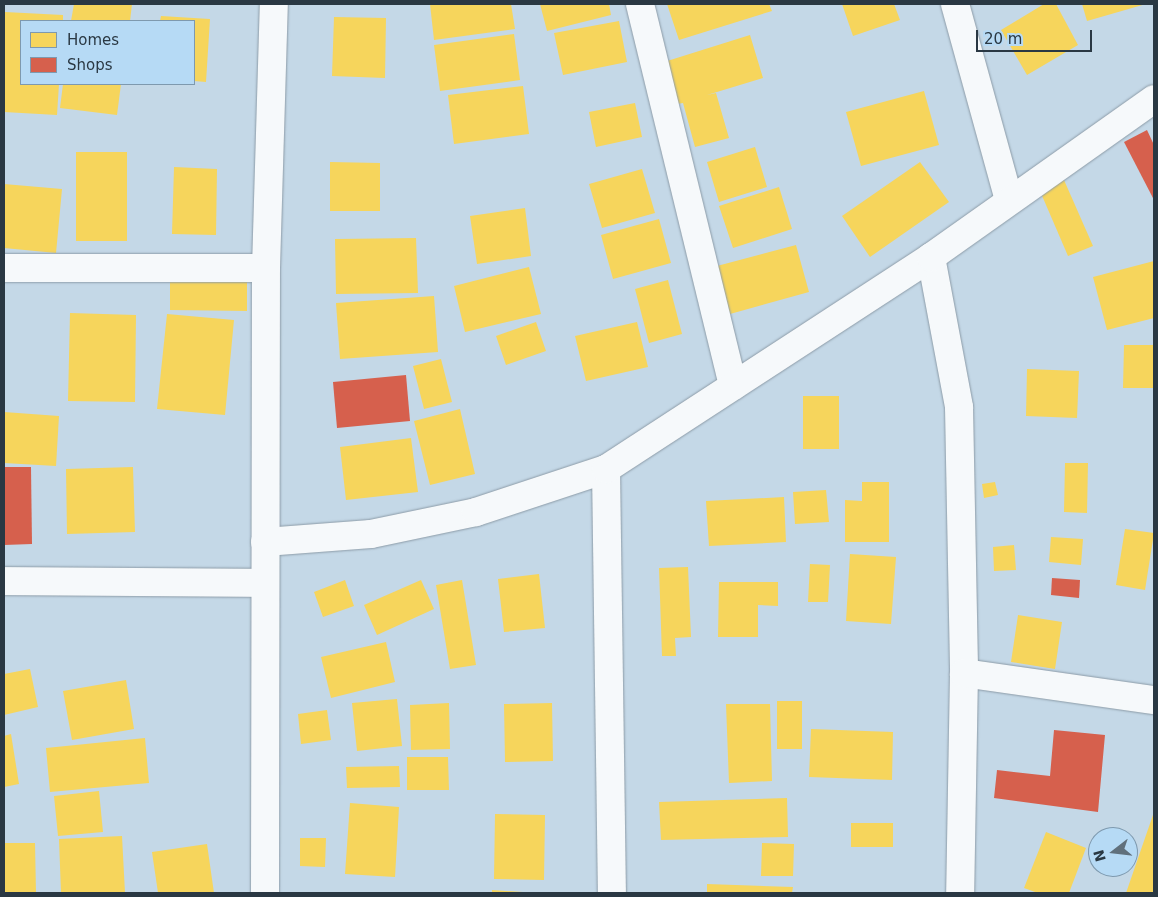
<!DOCTYPE html>
<style>
body{margin:0}
#map{position:relative;width:1158px;height:897px;overflow:hidden;background:#c4d8e7;font-family:"DejaVu Sans",sans-serif}
div>[style]{position:absolute}
.homes>*{inset:0;background:#f6d55c}
.shops>*{inset:0;background:#d6604d}
.roads{filter:drop-shadow(0 0 1px #8c9ba7) drop-shadow(0 0 1px #8c9ba7)}
.street>*{height:28px;margin:-14px;padding:0 14px;transform-origin:14px;border-radius:14px;background:#f6f9fb}
span{translate:-50% -50%;white-space:nowrap;text-align:center;line-height:1.15;-webkit-text-stroke:5px #b6daf5;paint-order:stroke}
.frame{position:absolute;inset:0;border:5px solid #2a3843;pointer-events:none}
.legend{position:absolute;left:20px;top:20px;width:175px;height:65px;box-sizing:border-box;background:#b6daf5;border:1px solid #7e99ae;margin:0;padding:6px 9px;list-style:none;font-size:15px;color:#2a3843}
.legend li{display:flex;align-items:center;gap:10px;height:25px}
.legend b{width:25px;border:1px solid #7e99ae}
.north{position:absolute;left:1088px;top:827px;width:50px;height:50px;box-sizing:border-box;background:#b6daf5;border:1px solid #7e99ae;border-radius:50%;rotate:254deg;font-size:14px;font-weight:700;line-height:20px;text-align:center;color:#2a3843}
.north::after{content:'';display:block;margin:auto;width:18px;height:22px;background:#60707c;clip-path:polygon(50% 0,100% 100%,50% 72%,0 100%)}
.scale{position:absolute;left:976px;top:30px;width:116px;height:22px;box-sizing:border-box;border:2px solid #2a3843;border-top:0;padding-left:6px;font-size:15px;line-height:18px;white-space:nowrap;color:#2a3843;-webkit-text-stroke:4px #b6daf5;paint-order:stroke}
</style>
<div id="map">
<div class="homes">
<i style="clip-path:polygon(74px 4px,132px 4px,130px 21px,71px 21px)"></i>
<i style="clip-path:polygon(430px 4px,511px 4px,515px 29px,434px 40px)"></i>
<i style="clip-path:polygon(540px 4px,609px 4px,611px 15px,547px 31px)"></i>
<i style="clip-path:polygon(667px 4px,769px 4px,772px 11px,679px 40px)"></i>
<i style="clip-path:polygon(842px 4px,894px 4px,900px 20px,853px 36px)"></i>
<i style="clip-path:polygon(1044px 4px,1056px 4px,1078px 45px,1027px 75px,1001px 30px)"></i>
<i style="clip-path:polygon(1082px 4px,1146px 4px,1087px 21px)"></i>
<i style="clip-path:polygon(5px 12px,63px 15px,63px 21px,21px 21px,21px 84px,59px 84px,57px 115px,4px 112px)"></i>
<i style="clip-path:polygon(161px 16px,210px 19px,206px 82px,194px 81px,194px 21px,160px 21px)"></i>
<i style="clip-path:polygon(334px 17px,386px 18px,385px 78px,332px 76px)"></i>
<i style="clip-path:polygon(619px 21px,627px 62px,563px 75px,554px 33px)"></i>
<i style="clip-path:polygon(514px 34px,520px 80px,440px 91px,434px 45px)"></i>
<i style="clip-path:polygon(750px 35px,763px 78px,707px 95px,716px 93px,729px 138px,695px 147px,683px 103px,677px 104px,664px 62px)"></i>
<i style="clip-path:polygon(63px 84px,121px 84px,117px 115px,60px 108px)"></i>
<i style="clip-path:polygon(523px 86px,529px 134px,454px 144px,448px 95px)"></i>
<i style="clip-path:polygon(924px 91px,939px 145px,861px 166px,846px 112px)"></i>
<i style="clip-path:polygon(635px 103px,642px 137px,596px 147px,589px 112px)"></i>
<i style="clip-path:polygon(755px 147px,767px 187px,719px 202px,707px 162px)"></i>
<i style="clip-path:polygon(76px 152px,127px 152px,127px 241px,76px 241px)"></i>
<i style="clip-path:polygon(330px 162px,380px 163px,380px 211px,330px 211px)"></i>
<i style="clip-path:polygon(920px 162px,949px 202px,870px 257px,842px 216px)"></i>
<i style="clip-path:polygon(174px 167px,217px 169px,216px 235px,172px 234px)"></i>
<i style="clip-path:polygon(642px 169px,655px 213px,602px 228px,589px 184px)"></i>
<i style="clip-path:polygon(1064px 180px,1093px 246px,1068px 256px,1040px 191px)"></i>
<i style="clip-path:polygon(4px 184px,62px 189px,56px 253px,4px 248px)"></i>
<i style="clip-path:polygon(779px 187px,792px 229px,733px 248px,719px 206px)"></i>
<i style="clip-path:polygon(525px 208px,531px 256px,477px 264px,470px 216px)"></i>
<i style="clip-path:polygon(659px 219px,671px 263px,613px 279px,601px 235px)"></i>
<i style="clip-path:polygon(416px 238px,418px 293px,336px 294px,335px 239px)"></i>
<i style="clip-path:polygon(796px 245px,809px 292px,730px 314px,717px 266px)"></i>
<i style="clip-path:polygon(1154px 261px,1154px 318px,1107px 330px,1093px 277px)"></i>
<i style="clip-path:polygon(529px 267px,541px 314px,465px 332px,454px 286px)"></i>
<i style="clip-path:polygon(170px 276px,247px 277px,247px 311px,170px 310px)"></i>
<i style="clip-path:polygon(668px 280px,682px 334px,649px 343px,635px 289px)"></i>
<i style="clip-path:polygon(434px 296px,438px 352px,340px 359px,336px 303px)"></i>
<i style="clip-path:polygon(70px 313px,136px 315px,135px 402px,68px 401px)"></i>
<i style="clip-path:polygon(167px 314px,234px 320px,225px 415px,157px 409px)"></i>
<i style="clip-path:polygon(536px 322px,546px 351px,506px 365px,496px 336px)"></i>
<i style="clip-path:polygon(637px 322px,648px 367px,586px 381px,575px 336px)"></i>
<i style="clip-path:polygon(1124px 345px,1154px 345px,1154px 388px,1123px 388px)"></i>
<i style="clip-path:polygon(441px 359px,452px 402px,424px 409px,413px 366px)"></i>
<i style="clip-path:polygon(1027px 369px,1079px 371px,1077px 418px,1026px 416px)"></i>
<i style="clip-path:polygon(803px 396px,839px 396px,839px 449px,803px 449px)"></i>
<i style="clip-path:polygon(460px 409px,475px 474px,430px 485px,414px 421px)"></i>
<i style="clip-path:polygon(4px 412px,59px 416px,56px 466px,4px 463px)"></i>
<i style="clip-path:polygon(411px 438px,418px 492px,346px 500px,340px 447px)"></i>
<i style="clip-path:polygon(1065px 463px,1088px 463px,1087px 513px,1064px 512px)"></i>
<i style="clip-path:polygon(133px 467px,135px 532px,67px 534px,66px 469px)"></i>
<i style="clip-path:polygon(862px 482px,889px 482px,889px 542px,845px 542px,845px 500px,862px 501px)"></i>
<i style="clip-path:polygon(995px 482px,998px 495px,984px 498px,982px 484px)"></i>
<i style="clip-path:polygon(826px 490px,829px 522px,795px 524px,793px 492px)"></i>
<i style="clip-path:polygon(784px 497px,786px 542px,709px 546px,706px 501px)"></i>
<i style="clip-path:polygon(1125px 529px,1154px 533px,1145px 590px,1116px 585px)"></i>
<i style="clip-path:polygon(1051px 537px,1083px 539px,1081px 565px,1049px 562px)"></i>
<i style="clip-path:polygon(1014px 545px,1016px 570px,994px 571px,993px 547px)"></i>
<i style="clip-path:polygon(850px 554px,896px 557px,891px 624px,846px 621px)"></i>
<i style="clip-path:polygon(810px 564px,830px 565px,828px 602px,808px 602px)"></i>
<i style="clip-path:polygon(688px 567px,691px 637px,675px 638px,676px 656px,662px 656px,659px 568px)"></i>
<i style="clip-path:polygon(539px 574px,545px 628px,504px 632px,498px 579px)"></i>
<i style="clip-path:polygon(345px 580px,354px 606px,323px 617px,314px 592px)"></i>
<i style="clip-path:polygon(421px 580px,434px 609px,377px 635px,364px 605px)"></i>
<i style="clip-path:polygon(462px 580px,476px 665px,450px 669px,436px 585px)"></i>
<i style="clip-path:polygon(719px 582px,778px 582px,778px 606px,758px 605px,758px 637px,718px 637px)"></i>
<i style="clip-path:polygon(1018px 615px,1062px 622px,1055px 669px,1011px 662px)"></i>
<i style="clip-path:polygon(386px 642px,395px 682px,331px 698px,321px 657px)"></i>
<i style="clip-path:polygon(30px 669px,38px 707px,4px 715px,4px 674px)"></i>
<i style="clip-path:polygon(126px 680px,134px 729px,72px 740px,63px 691px)"></i>
<i style="clip-path:polygon(397px 699px,402px 746px,357px 751px,352px 703px)"></i>
<i style="clip-path:polygon(777px 701px,802px 701px,802px 749px,777px 749px)"></i>
<i style="clip-path:polygon(449px 703px,450px 749px,411px 750px,410px 705px)"></i>
<i style="clip-path:polygon(552px 703px,553px 761px,505px 762px,504px 704px)"></i>
<i style="clip-path:polygon(726px 704px,770px 704px,772px 781px,729px 783px)"></i>
<i style="clip-path:polygon(327px 710px,331px 740px,301px 744px,298px 714px)"></i>
<i style="clip-path:polygon(811px 729px,893px 732px,892px 780px,809px 777px)"></i>
<i style="clip-path:polygon(11px 734px,19px 784px,4px 787px,4px 736px)"></i>
<i style="clip-path:polygon(145px 738px,149px 783px,50px 792px,46px 748px)"></i>
<i style="clip-path:polygon(407px 757px,448px 757px,449px 790px,407px 790px)"></i>
<i style="clip-path:polygon(399px 766px,400px 787px,347px 788px,346px 767px)"></i>
<i style="clip-path:polygon(99px 791px,103px 832px,58px 836px,54px 796px)"></i>
<i style="clip-path:polygon(787px 798px,788px 837px,661px 840px,659px 802px)"></i>
<i style="clip-path:polygon(350px 803px,399px 807px,395px 877px,345px 874px)"></i>
<i style="clip-path:polygon(1154px 812px,1154px 893px,1126px 893px)"></i>
<i style="clip-path:polygon(495px 814px,545px 815px,544px 880px,494px 879px)"></i>
<i style="clip-path:polygon(851px 823px,893px 823px,893px 847px,851px 847px)"></i>
<i style="clip-path:polygon(1046px 832px,1086px 848px,1069px 893px,1038px 893px,1024px 888px)"></i>
<i style="clip-path:polygon(122px 836px,125px 893px,61px 893px,59px 839px)"></i>
<i style="clip-path:polygon(300px 838px,326px 838px,325px 867px,300px 866px)"></i>
<i style="clip-path:polygon(4px 843px,35px 843px,36px 893px,4px 893px)"></i>
<i style="clip-path:polygon(762px 843px,794px 844px,793px 876px,761px 876px)"></i>
<i style="clip-path:polygon(207px 844px,214px 893px,158px 893px,152px 852px)"></i>
<i style="clip-path:polygon(707px 884px,793px 887px,792px 893px,707px 893px)"></i>
<i style="clip-path:polygon(492px 890px,523px 892px,523px 893px,492px 893px)"></i>
</div>
<div class="shops">
<i style="clip-path:polygon(1147px 130px,1154px 145px,1154px 200px,1124px 142px)"></i>
<i style="clip-path:polygon(406px 375px,410px 421px,337px 428px,333px 382px)"></i>
<i style="clip-path:polygon(4px 467px,31px 467px,32px 544px,4px 545px)"></i>
<i style="clip-path:polygon(1052px 578px,1080px 580px,1079px 598px,1051px 595px)"></i>
<i style="clip-path:polygon(1054px 730px,1105px 735px,1098px 812px,994px 798px,997px 770px,1050px 776px)"></i>
</div>
<div class="roads">
<div class="street">
<i style="left:640px;top:4px;width:393px;rotate:76.3deg"></i>
<i style="left:955px;top:4px;width:203px;rotate:74.6deg"></i>
<i style="left:931px;top:257px;width:153px;rotate:79.4deg"></i>
<i style="left:959px;top:407px;width:266px;rotate:88.9deg"></i>
<i style="left:964px;top:673px;width:220px;rotate:91deg"></i>
<i style="left:4px;top:268px;width:262px"></i>
<i style="left:606px;top:469px;width:424px;rotate:89.2deg"></i>
<i style="left:265px;top:542px;width:106px;rotate:-4.3deg"></i>
<i style="left:371px;top:534px;width:107px;rotate:-11.8deg"></i>
<i style="left:476px;top:512px;width:137px;rotate:-18.3deg"></i>
<i style="left:606px;top:469px;width:388px;rotate:-33.1deg"></i>
<i style="left:931px;top:257px;width:273px;rotate:-35.3deg"></i>
<i style="left:4px;top:581px;width:261px;rotate:0.4deg"></i>
<i style="left:964px;top:673px;width:192px;rotate:8.1deg"></i>
<i style="left:265px;top:893px;width:625px;rotate:-89.91deg"></i>
<i style="left:266px;top:268px;width:264px;rotate:-88.3deg"></i>
</div>
</div>
<div class="frame"></div>
<ul class="legend">
<li><b style="height:14px;background:#f6d55c"></b>Homes</li>
<li><b style="height:14px;background:#d6604d"></b>Shops</li>
</ul>
<div class="north">N</div>
<div class="scale">20 m</div>
</div>
